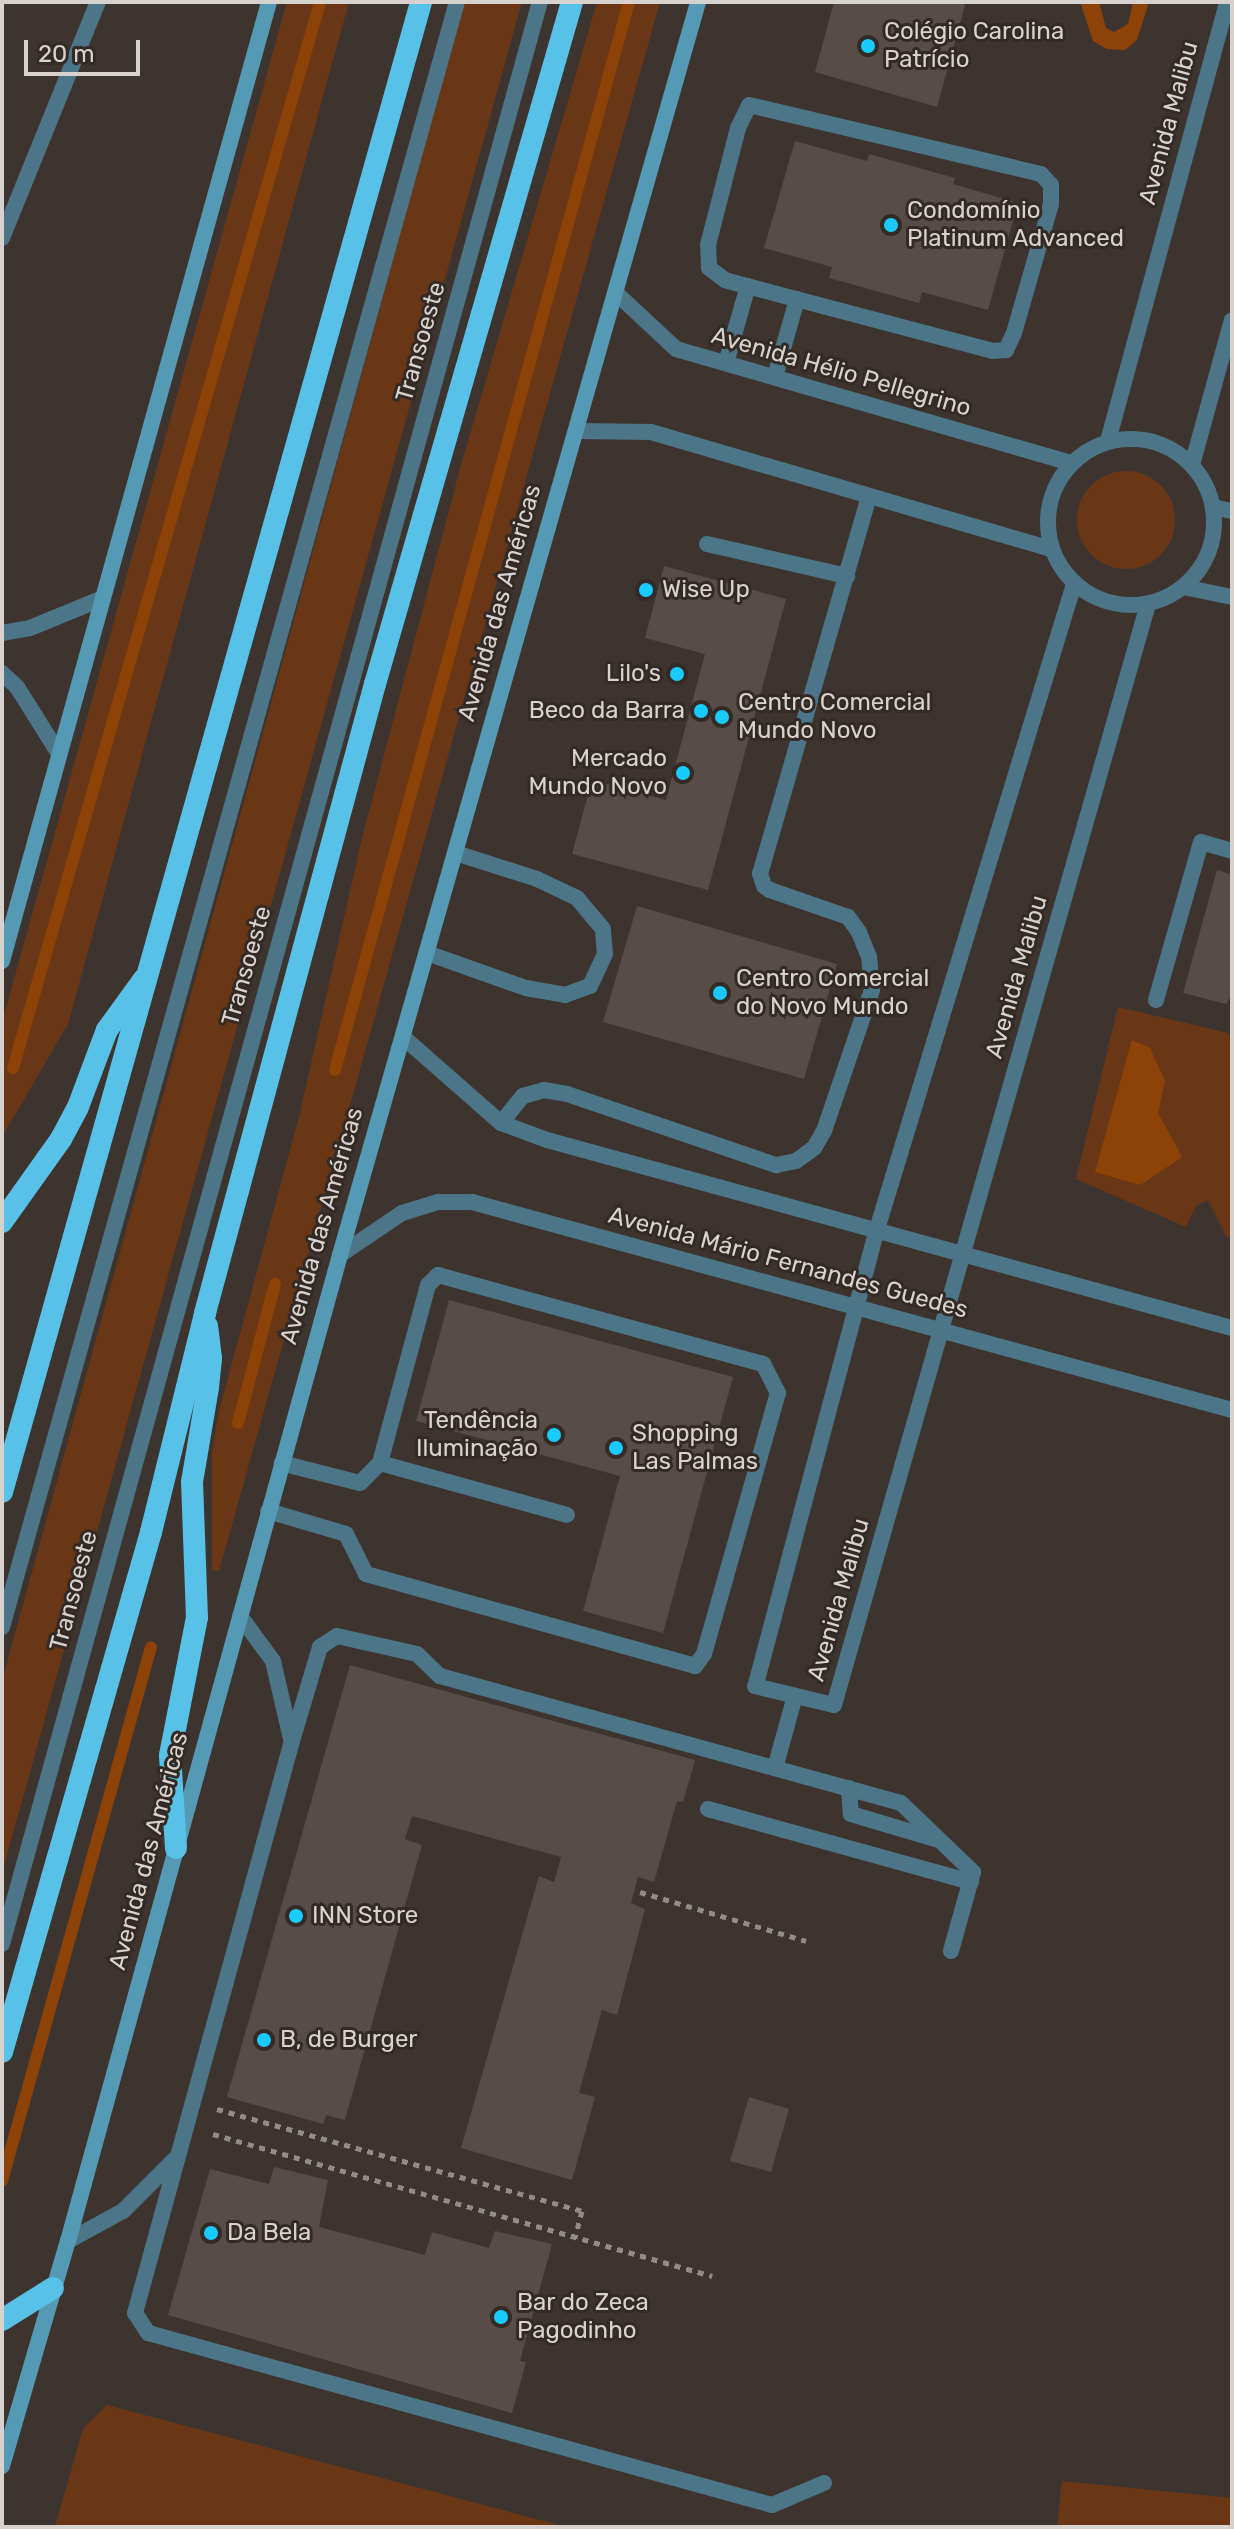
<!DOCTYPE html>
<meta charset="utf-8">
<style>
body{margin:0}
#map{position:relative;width:1234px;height:2529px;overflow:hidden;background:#3e342f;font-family:Rubik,sans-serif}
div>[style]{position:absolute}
.green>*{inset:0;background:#6a3716}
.round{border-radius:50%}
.water>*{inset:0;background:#8d4208}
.stream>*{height:12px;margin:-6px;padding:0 6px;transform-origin:6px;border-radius:6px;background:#8d4208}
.building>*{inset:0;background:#574c47}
.path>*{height:5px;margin-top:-2.5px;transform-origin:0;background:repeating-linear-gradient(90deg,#938b86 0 6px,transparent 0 12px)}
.service>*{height:16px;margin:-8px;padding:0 8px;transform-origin:8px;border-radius:8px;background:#4c7687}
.minor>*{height:16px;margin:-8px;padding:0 8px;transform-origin:8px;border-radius:8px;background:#4c7687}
.minor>.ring{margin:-8px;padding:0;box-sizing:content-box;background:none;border:16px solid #4c7687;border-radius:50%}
.secondary>*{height:16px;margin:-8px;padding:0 8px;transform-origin:8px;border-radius:8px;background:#549ab4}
.trunk>*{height:22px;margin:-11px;padding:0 11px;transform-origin:11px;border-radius:11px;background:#58c1e7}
.dots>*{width:22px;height:22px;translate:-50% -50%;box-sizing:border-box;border:4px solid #332a25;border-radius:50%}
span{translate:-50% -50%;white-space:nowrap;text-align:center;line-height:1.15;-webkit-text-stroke:6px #332a25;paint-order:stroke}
.poi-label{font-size:24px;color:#d8d2ce}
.left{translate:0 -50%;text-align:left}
.right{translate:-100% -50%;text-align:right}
.street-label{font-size:24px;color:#d8d2ce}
.frame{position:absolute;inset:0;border:4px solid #d8d2ce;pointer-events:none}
.scale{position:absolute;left:24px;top:40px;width:116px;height:36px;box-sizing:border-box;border:4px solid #d8d2ce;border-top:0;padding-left:10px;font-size:24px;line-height:28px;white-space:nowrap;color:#d8d2ce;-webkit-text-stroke:6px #332a25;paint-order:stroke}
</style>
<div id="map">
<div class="green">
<i style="clip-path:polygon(287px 2px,349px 2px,68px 1024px,2px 1137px,2px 1022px)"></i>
<i style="clip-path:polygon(464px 2px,522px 2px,2px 1873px,2px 1681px)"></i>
<i style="clip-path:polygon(597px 2px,660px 2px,219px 1571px,212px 1570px,212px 1452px,219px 1411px,299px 1117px,362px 838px,461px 465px)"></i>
<i class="round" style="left:1077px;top:471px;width:98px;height:98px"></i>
<i style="clip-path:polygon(1118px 1007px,1228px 1033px,1232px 1041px,1232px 1235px,1227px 1238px,1208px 1200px,1196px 1206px,1186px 1227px,1076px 1179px)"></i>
<i style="clip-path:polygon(107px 2405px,566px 2527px,55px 2527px,83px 2429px)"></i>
<i style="clip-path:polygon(1062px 2481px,1232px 2498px,1232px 2527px,1057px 2527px)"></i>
</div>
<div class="water">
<i style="clip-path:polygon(1080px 2px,1099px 2px,1106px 28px,1114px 32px,1128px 24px,1133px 2px,1149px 2px,1137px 40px,1125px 50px,1107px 49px,1093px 41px)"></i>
<i style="clip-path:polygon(1132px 1040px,1150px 1048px,1165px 1081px,1158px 1113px,1182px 1157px,1140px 1185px,1095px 1172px)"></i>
</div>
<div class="stream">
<i style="left:13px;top:1068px;width:1109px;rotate:-73.93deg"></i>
<i style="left:335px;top:1070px;width:1108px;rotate:-74.61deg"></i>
<i style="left:238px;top:1423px;width:144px;rotate:-75.1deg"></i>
<i style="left:2px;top:2181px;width:554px;rotate:-74.41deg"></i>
</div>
<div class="building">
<i style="clip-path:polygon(834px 2px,966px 2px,937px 107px,815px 72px)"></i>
<i style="clip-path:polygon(795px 141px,867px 161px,869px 154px,955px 178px,953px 184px,1018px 203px,988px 310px,922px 292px,919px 303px,829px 278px,832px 267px,764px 248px)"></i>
<i style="clip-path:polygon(664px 566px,786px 599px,708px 890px,572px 854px,592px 780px,666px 800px,705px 654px,645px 638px)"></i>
<i style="clip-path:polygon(1217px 870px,1232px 875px,1232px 994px,1226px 1004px,1183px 993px)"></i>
<i style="clip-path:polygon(637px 906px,837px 964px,804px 1079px,603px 1022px)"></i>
<i style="clip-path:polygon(449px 1300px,733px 1377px,663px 1633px,583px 1611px,620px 1476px,416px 1421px)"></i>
<i style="clip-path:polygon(350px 1665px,695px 1760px,683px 1802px,677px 1801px,654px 1882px,638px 1877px,631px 1903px,645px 1909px,617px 2015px,602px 2010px,579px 2093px,595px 2097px,572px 2180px,461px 2148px,539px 1876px,554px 1882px,561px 1857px,412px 1816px,405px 1839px,422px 1845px,345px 2120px,326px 2115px,323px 2124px,227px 2097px)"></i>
<i style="clip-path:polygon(749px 2097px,789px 2109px,771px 2172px,730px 2161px)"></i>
<i style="clip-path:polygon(274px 2167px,328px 2180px,319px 2227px,425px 2255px,432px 2232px,489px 2248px,495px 2231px,552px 2244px,520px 2361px,526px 2362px,512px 2413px,168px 2315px,210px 2169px,269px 2184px)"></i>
</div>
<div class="path">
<i style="left:640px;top:1892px;width:173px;rotate:16.4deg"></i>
<i style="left:217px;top:2109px;width:379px;rotate:15.6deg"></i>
<i style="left:582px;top:2211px;width:28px;rotate:105deg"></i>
<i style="left:213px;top:2134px;width:519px;rotate:15.88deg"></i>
</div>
<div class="service">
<i style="left:749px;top:105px;width:300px;rotate:13.3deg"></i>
<i style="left:1041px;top:174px;width:15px;rotate:48deg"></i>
<i style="left:1051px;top:185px;width:19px;rotate:90deg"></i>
<i style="left:1051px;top:204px;width:134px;rotate:106deg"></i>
<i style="left:1014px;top:333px;width:19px;rotate:115deg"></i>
<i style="left:1006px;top:350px;width:13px;rotate:176deg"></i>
<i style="left:993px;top:351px;width:277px;rotate:-165.2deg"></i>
<i style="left:725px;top:280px;width:20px;rotate:-143deg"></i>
<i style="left:709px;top:268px;width:23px;rotate:-92deg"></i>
<i style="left:708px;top:245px;width:121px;rotate:-75.6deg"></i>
<i style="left:738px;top:128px;width:25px;rotate:-64deg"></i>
<i style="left:726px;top:363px;width:80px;rotate:-74.1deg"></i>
<i style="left:775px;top:377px;width:81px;rotate:-74.2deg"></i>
<i style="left:1213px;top:507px;width:19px;rotate:12deg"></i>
<i style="left:707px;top:544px;width:144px;rotate:12.9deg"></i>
<i style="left:1183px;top:587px;width:50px;rotate:11.5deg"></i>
<i style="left:427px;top:953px;width:105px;rotate:19.5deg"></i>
<i style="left:526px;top:988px;width:40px;rotate:10deg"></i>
<i style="left:565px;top:995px;width:27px;rotate:-20deg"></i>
<i style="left:590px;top:986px;width:35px;rotate:-65deg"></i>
<i style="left:605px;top:954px;width:25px;rotate:-95deg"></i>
<i style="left:603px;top:929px;width:40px;rotate:-130deg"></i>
<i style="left:577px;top:898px;width:44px;rotate:-154.6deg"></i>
<i style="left:537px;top:879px;width:85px;rotate:-162.2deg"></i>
<i style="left:1156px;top:1000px;width:164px;rotate:-74.1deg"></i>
<i style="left:1201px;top:842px;width:32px;rotate:16deg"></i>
<i style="left:501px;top:1123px;width:35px;rotate:-51deg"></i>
<i style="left:523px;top:1096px;width:22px;rotate:-16deg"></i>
<i style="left:544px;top:1090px;width:23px;rotate:10deg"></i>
<i style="left:567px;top:1094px;width:221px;rotate:18.8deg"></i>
<i style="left:776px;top:1165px;width:20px;rotate:-11deg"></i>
<i style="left:796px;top:1161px;width:22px;rotate:-36deg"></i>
<i style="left:814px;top:1148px;width:20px;rotate:-60deg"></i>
<i style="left:824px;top:1131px;width:149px;rotate:-71.2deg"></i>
<i style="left:872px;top:990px;width:33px;rotate:-95deg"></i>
<i style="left:869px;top:957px;width:27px;rotate:-112deg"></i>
<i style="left:859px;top:932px;width:19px;rotate:-126deg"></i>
<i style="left:848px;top:917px;width:83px;rotate:-160.9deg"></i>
<i style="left:770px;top:890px;width:7px;rotate:-146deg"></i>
<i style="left:764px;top:886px;width:13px;rotate:-108deg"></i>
<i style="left:760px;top:874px;width:393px;rotate:-73.9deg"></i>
<i style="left:380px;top:1463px;width:194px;rotate:15.5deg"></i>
<i style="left:268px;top:1511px;width:81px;rotate:16.4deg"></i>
<i style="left:346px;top:1534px;width:45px;rotate:63.4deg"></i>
<i style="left:366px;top:1574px;width:342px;rotate:15.6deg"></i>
<i style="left:695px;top:1666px;width:15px;rotate:-53deg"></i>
<i style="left:704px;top:1654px;width:271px;rotate:-74.2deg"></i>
<i style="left:778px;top:1393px;width:33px;rotate:-117deg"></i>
<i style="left:763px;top:1364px;width:337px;rotate:-164.7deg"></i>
<i style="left:438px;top:1275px;width:14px;rotate:135deg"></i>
<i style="left:428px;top:1285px;width:184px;rotate:105.1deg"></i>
<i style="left:380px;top:1463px;width:28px;rotate:135deg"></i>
<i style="left:360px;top:1483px;width:81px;rotate:-165.8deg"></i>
<i style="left:240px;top:1616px;width:56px;rotate:53.7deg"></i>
<i style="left:273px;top:1661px;width:80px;rotate:77deg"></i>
<i style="left:2px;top:1627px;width:1687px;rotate:-74.36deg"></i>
<i style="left:775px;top:1768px;width:75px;rotate:-74.5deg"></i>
<i style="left:849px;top:1788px;width:26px;rotate:86deg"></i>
<i style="left:851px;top:1814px;width:88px;rotate:16.6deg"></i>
<i style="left:708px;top:1809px;width:273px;rotate:15.5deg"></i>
<i style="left:2px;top:1944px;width:2015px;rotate:-74.52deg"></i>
<i style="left:68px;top:2241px;width:63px;rotate:-28.6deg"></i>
<i style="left:123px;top:2211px;width:76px;rotate:-45deg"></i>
<i style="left:824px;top:2483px;width:56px;rotate:157.1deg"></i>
<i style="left:772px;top:2505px;width:647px;rotate:-164.59deg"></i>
<i style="left:148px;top:2333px;width:24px;rotate:-123deg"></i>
<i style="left:135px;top:2313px;width:593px;rotate:-74.65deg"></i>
<i style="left:292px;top:1741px;width:98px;rotate:-73.4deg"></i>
<i style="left:320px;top:1647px;width:20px;rotate:-33deg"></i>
<i style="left:337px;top:1636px;width:82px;rotate:12.7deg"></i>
<i style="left:417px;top:1654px;width:32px;rotate:44deg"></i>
<i style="left:440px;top:1676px;width:478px;rotate:15.4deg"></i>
<i style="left:901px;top:1803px;width:100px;rotate:43.8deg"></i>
<i style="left:973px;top:1872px;width:82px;rotate:105.6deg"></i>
</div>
<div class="minor">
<i style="left:2px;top:238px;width:255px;rotate:-67.9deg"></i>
<i style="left:616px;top:293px;width:82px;rotate:43deg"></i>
<i style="left:676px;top:349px;width:411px;rotate:16.1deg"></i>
<i style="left:577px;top:431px;width:74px;rotate:0.8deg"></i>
<i style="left:651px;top:432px;width:417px;rotate:16.3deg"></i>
<i class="ring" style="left:1048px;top:439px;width:150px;height:150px"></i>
<i style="left:1108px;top:441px;width:455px;rotate:-74.8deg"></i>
<i style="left:1192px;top:465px;width:150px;rotate:-74.6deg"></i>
<i style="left:1074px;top:584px;width:674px;rotate:106.98deg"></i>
<i style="left:877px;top:1229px;width:473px;rotate:104.9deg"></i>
<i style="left:755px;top:1686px;width:81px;rotate:13.5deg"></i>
<i style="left:834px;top:1705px;width:1145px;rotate:-74.08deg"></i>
<i style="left:2px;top:633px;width:28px;rotate:-10deg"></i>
<i style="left:30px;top:628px;width:79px;rotate:-22.3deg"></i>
<i style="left:2px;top:673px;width:21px;rotate:43deg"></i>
<i style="left:17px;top:687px;width:77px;rotate:57.8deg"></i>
<i style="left:403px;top:1037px;width:130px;rotate:41.3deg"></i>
<i style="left:501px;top:1123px;width:49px;rotate:20.3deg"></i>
<i style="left:547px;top:1140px;width:710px;rotate:15.35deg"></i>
<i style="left:340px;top:1255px;width:75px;rotate:-34.1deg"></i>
<i style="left:402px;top:1213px;width:38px;rotate:-17deg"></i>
<i style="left:438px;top:1202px;width:34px"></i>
<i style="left:472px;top:1202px;width:788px;rotate:15.31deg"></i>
</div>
<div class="secondary">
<i style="left:2px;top:961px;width:995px;rotate:-74.44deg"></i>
<i style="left:2px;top:2466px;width:234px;rotate:-73.7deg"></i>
<i style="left:68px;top:2241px;width:1023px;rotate:-74.58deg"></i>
<i style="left:340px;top:1255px;width:1303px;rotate:-74.05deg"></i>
</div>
<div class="trunk">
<i style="left:2px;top:1222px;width:102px;rotate:-54.6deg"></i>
<i style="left:61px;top:1139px;width:36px;rotate:-62deg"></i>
<i style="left:78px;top:1107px;width:82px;rotate:-69.4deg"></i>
<i style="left:107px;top:1030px;width:63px;rotate:-54deg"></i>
<i style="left:2px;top:1492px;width:1548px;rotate:-74.29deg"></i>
<i style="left:176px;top:1848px;width:93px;rotate:-93.7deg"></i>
<i style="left:170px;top:1755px;width:140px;rotate:-78.9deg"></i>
<i style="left:197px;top:1618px;width:136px;rotate:-92.1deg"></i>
<i style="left:192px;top:1482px;width:96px;rotate:-80.4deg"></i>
<i style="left:208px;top:1387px;width:29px;rotate:-84deg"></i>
<i style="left:211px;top:1358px;width:32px;rotate:-97deg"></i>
<i style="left:2px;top:2052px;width:541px;rotate:-74.01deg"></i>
<i style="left:151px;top:1532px;width:226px;rotate:-76.1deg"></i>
<i style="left:205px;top:1313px;width:652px;rotate:-74.88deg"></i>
<i style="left:375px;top:684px;width:710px;rotate:-73.89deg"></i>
<i style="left:2px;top:2320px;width:60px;rotate:-32.1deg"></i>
</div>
<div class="dots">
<i style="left:868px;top:46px;background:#19cafc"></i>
<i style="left:891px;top:225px;background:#19cafc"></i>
<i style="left:646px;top:590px;background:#19cafc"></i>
<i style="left:677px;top:674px;background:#19cafc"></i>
<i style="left:701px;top:711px;background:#19cafc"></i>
<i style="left:722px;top:717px;background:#19cafc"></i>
<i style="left:683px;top:773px;background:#19cafc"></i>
<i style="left:720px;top:993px;background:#19cafc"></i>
<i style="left:554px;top:1435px;background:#19cafc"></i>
<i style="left:616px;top:1448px;background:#19cafc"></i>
<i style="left:296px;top:1916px;background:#19cafc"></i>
<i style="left:264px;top:2040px;background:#19cafc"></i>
<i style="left:211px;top:2233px;background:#19cafc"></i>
<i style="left:501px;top:2317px;background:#19cafc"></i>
</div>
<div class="poi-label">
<span class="left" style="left:884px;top:46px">Colégio Carolina<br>Patrício</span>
<span class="left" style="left:907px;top:225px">Condomínio<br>Platinum Advanced</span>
<span class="left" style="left:662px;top:590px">Wise Up</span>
<span class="right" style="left:661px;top:674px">Lilo's</span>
<span class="left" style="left:738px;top:717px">Centro Comercial<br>Mundo Novo</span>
<span class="right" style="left:685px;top:711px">Beco da Barra</span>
<span class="right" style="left:667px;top:773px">Mercado<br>Mundo Novo</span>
<span class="left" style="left:736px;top:993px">Centro Comercial<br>do Novo Mundo</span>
<span class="right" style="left:538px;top:1435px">Tendência<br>Iluminação</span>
<span class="left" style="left:632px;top:1448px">Shopping<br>Las Palmas</span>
<span class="left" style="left:312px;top:1916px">INN Store</span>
<span class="left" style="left:280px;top:2040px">B, de Burger</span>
<span class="left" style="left:227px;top:2233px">Da Bela</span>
<span class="left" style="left:517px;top:2317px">Bar do Zeca<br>Pagodinho</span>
</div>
<div class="street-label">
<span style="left:1169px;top:123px;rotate:-75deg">Avenida Malibu</span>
<span style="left:421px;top:342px;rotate:-74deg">Transoeste</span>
<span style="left:841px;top:372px;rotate:16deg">Avenida Hélio Pellegrino</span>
<span style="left:500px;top:603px;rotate:-74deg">Avenida das Américas</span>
<span style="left:247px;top:966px;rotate:-74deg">Transoeste</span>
<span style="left:1017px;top:977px;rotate:-74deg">Avenida Malibu</span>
<span style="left:322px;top:1226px;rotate:-74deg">Avenida das Américas</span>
<span style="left:788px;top:1263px;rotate:15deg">Avenida Mário Fernandes Guedes</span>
<span style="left:74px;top:1591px;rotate:-75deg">Transoeste</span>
<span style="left:839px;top:1600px;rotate:-74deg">Avenida Malibu</span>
<span style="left:149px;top:1851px;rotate:-75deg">Avenida das Américas</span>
</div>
<div class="frame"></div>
<div class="scale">20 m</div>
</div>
